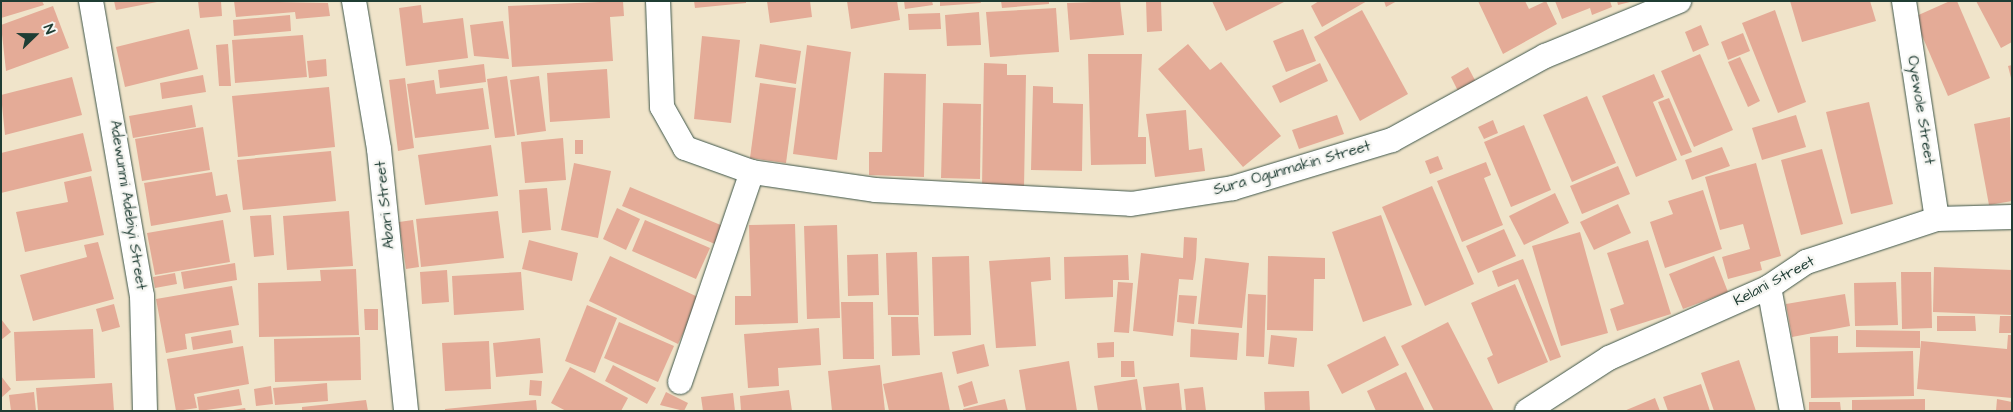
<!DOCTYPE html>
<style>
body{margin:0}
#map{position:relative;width:2013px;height:412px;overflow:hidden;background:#f0e4ca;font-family:"Architects Daughter",sans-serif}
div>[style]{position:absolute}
.building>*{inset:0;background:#e4ab97}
.roads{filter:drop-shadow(0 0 1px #3e564a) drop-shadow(0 0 1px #3e564a)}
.minor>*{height:24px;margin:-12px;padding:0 12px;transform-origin:12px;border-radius:12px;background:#fff}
span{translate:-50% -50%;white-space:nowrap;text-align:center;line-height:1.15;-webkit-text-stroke:4.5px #f6f6f2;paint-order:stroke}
.street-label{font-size:15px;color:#1f3d34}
.frame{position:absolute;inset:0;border:2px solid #1f3d34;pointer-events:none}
.north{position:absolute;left:10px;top:10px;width:50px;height:50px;-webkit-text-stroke:4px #f6f6f2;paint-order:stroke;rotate:68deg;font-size:14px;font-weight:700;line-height:20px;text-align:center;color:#1f3d34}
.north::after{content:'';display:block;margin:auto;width:18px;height:22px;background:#1f3d34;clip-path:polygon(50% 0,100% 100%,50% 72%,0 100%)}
</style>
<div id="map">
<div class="building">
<i style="clip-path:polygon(42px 1px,44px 5px,1px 18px,1px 2px)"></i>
<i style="clip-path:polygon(114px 1px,157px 1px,157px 2px,116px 10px)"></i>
<i style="clip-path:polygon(198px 1px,221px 1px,222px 16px,200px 18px)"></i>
<i style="clip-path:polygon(234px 1px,328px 3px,330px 16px,296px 19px,295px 12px,236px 17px)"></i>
<i style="clip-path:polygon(623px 1px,624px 16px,610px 17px,613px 61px,512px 67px,508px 6px)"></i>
<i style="clip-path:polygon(694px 1px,746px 1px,746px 3px,695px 8px)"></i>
<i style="clip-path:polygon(767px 1px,810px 1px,812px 17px,770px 23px)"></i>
<i style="clip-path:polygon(847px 1px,897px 1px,900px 20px,851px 29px)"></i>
<i style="clip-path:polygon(904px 1px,932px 1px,933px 5px,905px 9px)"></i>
<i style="clip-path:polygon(940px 1px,980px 1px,981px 3px,940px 6px)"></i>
<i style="clip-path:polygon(1001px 1px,1049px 1px,1049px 4px,1002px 8px)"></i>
<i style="clip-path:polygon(1120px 1px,1124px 35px,1070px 40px,1067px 3px)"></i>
<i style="clip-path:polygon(1146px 1px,1161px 1px,1162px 31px,1147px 32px)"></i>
<i style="clip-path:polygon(1212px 1px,1286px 1px,1226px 31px)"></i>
<i style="clip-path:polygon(1319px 1px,1367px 1px,1322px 27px,1311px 6px)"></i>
<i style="clip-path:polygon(1384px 1px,1397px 1px,1386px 7px)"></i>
<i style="clip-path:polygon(1478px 1px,1525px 1px,1529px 9px,1546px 1px,1557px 24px,1503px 54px)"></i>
<i style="clip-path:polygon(1555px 1px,1610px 1px,1612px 7px,1592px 15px,1590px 8px,1562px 19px)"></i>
<i style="clip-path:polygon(1617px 1px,1630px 1px,1630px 2px,1618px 5px)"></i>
<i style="clip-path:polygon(1790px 1px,1870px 1px,1876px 21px,1802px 42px)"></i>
<i style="clip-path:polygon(1950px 1px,1957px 1px,1990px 78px,1948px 96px,1914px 17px)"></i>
<i style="clip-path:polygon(1976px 1px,2012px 1px,2012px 42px,2001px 48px)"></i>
<i style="clip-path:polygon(421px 5px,423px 23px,463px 18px,468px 58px,406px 66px,399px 8px)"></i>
<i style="clip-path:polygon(53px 6px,69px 48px,6px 71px,1px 25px)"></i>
<i style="clip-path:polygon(1056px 8px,1059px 52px,990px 57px,986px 12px)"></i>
<i style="clip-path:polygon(1362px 10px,1408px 94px,1360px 121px,1314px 37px)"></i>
<i style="clip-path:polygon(1775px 10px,1806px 102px,1778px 113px,1742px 23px)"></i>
<i style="clip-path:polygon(979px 12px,981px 45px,947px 46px,945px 15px)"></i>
<i style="clip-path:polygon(940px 13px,941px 29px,909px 30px,908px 14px)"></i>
<i style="clip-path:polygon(290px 15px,291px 31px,234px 36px,233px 20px)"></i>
<i style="clip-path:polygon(503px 21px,509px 59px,474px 56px,470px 25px)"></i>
<i style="clip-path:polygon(1701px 25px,1709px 45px,1693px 52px,1685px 32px)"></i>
<i style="clip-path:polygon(189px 29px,198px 69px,125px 87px,116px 47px)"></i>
<i style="clip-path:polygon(1303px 29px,1316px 61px,1286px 72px,1273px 41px)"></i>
<i style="clip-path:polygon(1743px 33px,1750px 51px,1728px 60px,1721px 42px)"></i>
<i style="clip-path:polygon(303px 35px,307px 77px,235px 83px,232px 40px)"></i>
<i style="clip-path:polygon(702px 36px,740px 40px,731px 123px,694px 119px)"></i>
<i style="clip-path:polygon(228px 44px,231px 86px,219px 86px,216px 45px)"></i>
<i style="clip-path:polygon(760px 44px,801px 51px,796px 84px,755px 77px)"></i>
<i style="clip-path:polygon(1188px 44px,1210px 70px,1221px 62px,1281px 136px,1243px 167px,1158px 69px)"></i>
<i style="clip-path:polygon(807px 45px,851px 52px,837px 160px,793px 154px)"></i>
<i style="clip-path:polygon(1088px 54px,1142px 54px,1138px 137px,1146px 137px,1146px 164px,1091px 165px)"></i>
<i style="clip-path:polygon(1700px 54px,1733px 130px,1694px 147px,1661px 71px)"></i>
<i style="clip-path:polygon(1740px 57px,1760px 101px,1748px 107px,1728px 62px)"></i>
<i style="clip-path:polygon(326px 59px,327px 76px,309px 78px,307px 61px)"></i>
<i style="clip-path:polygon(984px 63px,1007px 64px,1007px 75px,1026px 75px,1024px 188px,982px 187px)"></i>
<i style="clip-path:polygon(1320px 63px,1328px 81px,1280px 103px,1272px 86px)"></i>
<i style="clip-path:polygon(484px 64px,486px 82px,440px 88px,438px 70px)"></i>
<i style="clip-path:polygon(2012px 65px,2012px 78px,2011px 78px,2008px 66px)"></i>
<i style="clip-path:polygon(1468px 67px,1477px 84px,1459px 93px,1451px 77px)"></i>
<i style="clip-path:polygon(607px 69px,610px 118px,550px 122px,547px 73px)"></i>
<i style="clip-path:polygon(884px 73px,926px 74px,924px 177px,869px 175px,869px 152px,882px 152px)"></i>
<i style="clip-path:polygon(1654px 74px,1664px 97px,1653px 102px,1677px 160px,1636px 177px,1602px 96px)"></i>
<i style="clip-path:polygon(203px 75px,206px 92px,162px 99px,160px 83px)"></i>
<i style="clip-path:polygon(507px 76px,515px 136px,495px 138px,487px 79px)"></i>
<i style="clip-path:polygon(539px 76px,546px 131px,517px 135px,510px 80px)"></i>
<i style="clip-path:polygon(72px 77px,82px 115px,5px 135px,1px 95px)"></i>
<i style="clip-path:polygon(405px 78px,414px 148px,398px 151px,389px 80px)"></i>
<i style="clip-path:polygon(434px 80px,436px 94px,483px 88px,489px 129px,415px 138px,407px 84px)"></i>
<i style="clip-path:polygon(760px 83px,796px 88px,786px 163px,750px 158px)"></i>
<i style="clip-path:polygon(1033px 86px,1053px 87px,1053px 103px,1083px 104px,1082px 171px,1031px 170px)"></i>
<i style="clip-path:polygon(329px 87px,335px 147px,238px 157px,232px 96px)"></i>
<i style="clip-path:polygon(1587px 96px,1616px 163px,1572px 182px,1543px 115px)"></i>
<i style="clip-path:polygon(1669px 98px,1692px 152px,1681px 156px,1658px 102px)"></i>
<i style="clip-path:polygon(1869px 102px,1893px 204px,1851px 214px,1826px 112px)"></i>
<i style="clip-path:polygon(943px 103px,981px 104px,980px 179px,941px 178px)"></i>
<i style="clip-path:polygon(192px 105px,196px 127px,133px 138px,129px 116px)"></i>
<i style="clip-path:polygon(1186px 110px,1189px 150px,1202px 148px,1205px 171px,1155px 177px,1146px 114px)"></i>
<i style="clip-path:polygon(1337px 115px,1344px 134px,1299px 149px,1292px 130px)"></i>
<i style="clip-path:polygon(1796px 115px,1806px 147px,1762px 160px,1752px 128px)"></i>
<i style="clip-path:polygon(2010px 117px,2012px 201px,1989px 205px,1974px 124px)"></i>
<i style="clip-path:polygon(1493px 120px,1498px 133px,1484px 139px,1478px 127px)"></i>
<i style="clip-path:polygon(1524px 125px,1551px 190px,1511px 207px,1484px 142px)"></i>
<i style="clip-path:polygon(203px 127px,210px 170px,142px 181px,135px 139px)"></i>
<i style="clip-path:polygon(83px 133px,92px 171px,1px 193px,1px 153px)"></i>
<i style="clip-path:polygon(563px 138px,566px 180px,525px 183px,521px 142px)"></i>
<i style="clip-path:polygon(575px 140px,583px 140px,583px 154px,575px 154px)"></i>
<i style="clip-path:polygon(491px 145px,498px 196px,425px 205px,418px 155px)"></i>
<i style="clip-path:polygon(1722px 147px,1730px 166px,1692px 180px,1685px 160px)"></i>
<i style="clip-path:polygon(1822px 149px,1843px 224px,1801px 235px,1781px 160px)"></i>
<i style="clip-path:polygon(331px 151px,336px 201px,243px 210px,237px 160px)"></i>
<i style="clip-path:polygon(1438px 156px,1443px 169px,1430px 174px,1425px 161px)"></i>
<i style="clip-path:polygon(1486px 162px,1491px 175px,1484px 178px,1503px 225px,1462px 242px,1437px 181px)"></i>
<i style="clip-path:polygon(574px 163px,611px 171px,598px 238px,561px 230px)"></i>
<i style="clip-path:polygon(1756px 163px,1781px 256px,1760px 262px,1762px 270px,1728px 279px,1722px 257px,1750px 249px,1743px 224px,1720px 230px,1705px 177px)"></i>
<i style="clip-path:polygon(1618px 166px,1630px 194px,1582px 214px,1570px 186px)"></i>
<i style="clip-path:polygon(212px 172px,216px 196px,227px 194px,231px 212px,151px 226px,144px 183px)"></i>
<i style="clip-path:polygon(91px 176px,104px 235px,25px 252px,16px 212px,68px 202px,64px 182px)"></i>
<i style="clip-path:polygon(1432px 186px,1474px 284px,1425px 306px,1382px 207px)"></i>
<i style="clip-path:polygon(630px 187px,723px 226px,715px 244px,622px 206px)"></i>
<i style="clip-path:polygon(547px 188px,551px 230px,522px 233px,519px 190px)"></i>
<i style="clip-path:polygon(1703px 190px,1722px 249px,1665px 268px,1650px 222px,1673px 214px,1668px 201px)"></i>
<i style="clip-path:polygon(1555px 193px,1569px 223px,1524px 245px,1509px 216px)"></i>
<i style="clip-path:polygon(1618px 204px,1631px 233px,1594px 250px,1580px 222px)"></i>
<i style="clip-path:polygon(617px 208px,640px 219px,626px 250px,603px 239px)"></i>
<i style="clip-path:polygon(349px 211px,353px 266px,287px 270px,283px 216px)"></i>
<i style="clip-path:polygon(498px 211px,504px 258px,421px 267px,416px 219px)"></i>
<i style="clip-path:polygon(271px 215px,274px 255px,254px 257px,250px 216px)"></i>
<i style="clip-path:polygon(1381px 215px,1412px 305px,1363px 322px,1332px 232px)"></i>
<i style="clip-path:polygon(223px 220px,230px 262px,155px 275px,147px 233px)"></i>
<i style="clip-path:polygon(413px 220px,419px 267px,406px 269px,399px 222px)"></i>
<i style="clip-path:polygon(645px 220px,710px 248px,696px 279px,632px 251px)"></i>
<i style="clip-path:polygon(795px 224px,798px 323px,735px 325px,735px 296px,751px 296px,749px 225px)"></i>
<i style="clip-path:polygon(837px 225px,840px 318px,807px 319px,804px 226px)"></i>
<i style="clip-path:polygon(1504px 229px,1516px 256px,1478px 273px,1466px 246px)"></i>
<i style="clip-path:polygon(1580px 232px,1608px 333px,1561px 346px,1532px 246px)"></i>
<i style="clip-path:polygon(1184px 237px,1197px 238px,1196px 259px,1193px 280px,1179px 279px,1173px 336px,1133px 331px,1141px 253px,1183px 258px)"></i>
<i style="clip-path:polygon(529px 240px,578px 253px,572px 281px,522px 269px)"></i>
<i style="clip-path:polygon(1648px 240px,1671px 314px,1617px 331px,1610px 309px,1624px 304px,1607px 253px)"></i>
<i style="clip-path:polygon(98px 242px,114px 299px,33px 321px,20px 275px,87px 257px,84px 245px)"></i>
<i style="clip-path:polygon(917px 252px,919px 315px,888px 315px,886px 253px)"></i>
<i style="clip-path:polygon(878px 254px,879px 295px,848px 296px,847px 255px)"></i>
<i style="clip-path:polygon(1128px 255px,1129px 280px,1113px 280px,1113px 297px,1065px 299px,1064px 257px)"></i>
<i style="clip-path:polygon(610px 256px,700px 298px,678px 344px,589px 301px)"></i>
<i style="clip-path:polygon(969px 256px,971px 335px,934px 336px,932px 257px)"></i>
<i style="clip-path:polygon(1268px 256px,1325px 258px,1325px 279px,1314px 279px,1313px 331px,1267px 330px)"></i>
<i style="clip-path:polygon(1714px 256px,1728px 292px,1683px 309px,1669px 274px)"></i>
<i style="clip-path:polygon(1050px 257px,1051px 280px,1031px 282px,1036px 346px,996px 348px,989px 261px)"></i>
<i style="clip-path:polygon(1205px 258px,1249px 263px,1242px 328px,1198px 324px)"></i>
<i style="clip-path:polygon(1523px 259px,1561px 357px,1550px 361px,1518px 279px,1498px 287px,1492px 271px)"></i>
<i style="clip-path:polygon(235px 263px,237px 280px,184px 289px,181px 272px)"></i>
<i style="clip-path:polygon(1934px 267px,2012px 270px,2012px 315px,1933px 312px)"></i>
<i style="clip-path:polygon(356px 269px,359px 335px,259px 337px,258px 283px,321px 281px,320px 270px)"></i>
<i style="clip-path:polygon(447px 270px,449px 302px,422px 304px,420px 272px)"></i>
<i style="clip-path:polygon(521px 272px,524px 310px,454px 315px,452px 276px)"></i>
<i style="clip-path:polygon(1901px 272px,1931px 272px,1932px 328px,1902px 329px)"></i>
<i style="clip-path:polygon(175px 273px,177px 284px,155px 288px,153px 277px)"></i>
<i style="clip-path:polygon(1118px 282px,1133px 283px,1129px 333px,1114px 332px)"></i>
<i style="clip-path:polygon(1896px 282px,1898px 325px,1855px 326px,1854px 283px)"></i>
<i style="clip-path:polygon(1515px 284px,1548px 362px,1498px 384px,1487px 358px,1493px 355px,1471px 303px)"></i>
<i style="clip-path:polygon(232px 286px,239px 325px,185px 334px,187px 349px,166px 353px,156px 299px)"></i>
<i style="clip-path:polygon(1248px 294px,1266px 295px,1264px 357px,1246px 356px)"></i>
<i style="clip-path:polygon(1845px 294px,1850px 326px,1792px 337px,1786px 304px)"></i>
<i style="clip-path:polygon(1179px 295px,1197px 296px,1194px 324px,1177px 322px)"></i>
<i style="clip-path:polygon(841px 302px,873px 302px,874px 359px,843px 359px)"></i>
<i style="clip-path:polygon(114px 304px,120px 327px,102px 332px,96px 309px)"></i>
<i style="clip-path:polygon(587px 305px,617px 318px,595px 373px,565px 361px)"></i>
<i style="clip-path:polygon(364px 309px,378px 309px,378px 330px,365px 330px)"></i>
<i style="clip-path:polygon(1937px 316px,1975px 316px,1976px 331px,1937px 331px)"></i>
<i style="clip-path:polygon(2000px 316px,2012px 316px,2012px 333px,1999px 333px)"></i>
<i style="clip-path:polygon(891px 317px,918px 317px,920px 355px,892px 356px)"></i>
<i style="clip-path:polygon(1px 319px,11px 332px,1px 340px)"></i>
<i style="clip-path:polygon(619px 322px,674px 346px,658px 382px,604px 358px)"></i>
<i style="clip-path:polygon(1448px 322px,1494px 411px,1434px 411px,1401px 346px)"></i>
<i style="clip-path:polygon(819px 328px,821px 365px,778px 368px,779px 386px,748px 388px,744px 334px)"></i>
<i style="clip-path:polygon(93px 329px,95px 378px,16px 381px,14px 332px)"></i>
<i style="clip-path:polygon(1191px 329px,1239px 333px,1237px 360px,1190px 357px)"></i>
<i style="clip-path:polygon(231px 330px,233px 343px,193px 350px,191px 337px)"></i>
<i style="clip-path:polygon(1856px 330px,1920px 331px,1920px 348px,1856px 347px)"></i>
<i style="clip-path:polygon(1271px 335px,1297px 338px,1294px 367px,1268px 364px)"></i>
<i style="clip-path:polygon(2008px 335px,2012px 335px,2012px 398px,1917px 389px,1921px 341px,2007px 349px)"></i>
<i style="clip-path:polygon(1385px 336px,1399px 365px,1342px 394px,1327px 365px)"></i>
<i style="clip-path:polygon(1838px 336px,1838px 353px,1913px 351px,1914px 396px,1811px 398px,1810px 337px)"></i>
<i style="clip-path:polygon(360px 337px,361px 380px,275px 382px,274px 339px)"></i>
<i style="clip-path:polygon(540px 338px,543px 373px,496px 377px,493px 343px)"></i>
<i style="clip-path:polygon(489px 341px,491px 389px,445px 391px,442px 343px)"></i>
<i style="clip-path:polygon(1114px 342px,1114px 357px,1098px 358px,1097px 343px)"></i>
<i style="clip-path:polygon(984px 344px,989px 366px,957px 374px,952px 352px)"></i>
<i style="clip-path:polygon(243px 346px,249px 384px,194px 394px,197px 408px,176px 411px,167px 359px)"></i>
<i style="clip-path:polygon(1739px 360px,1756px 411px,1714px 411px,1701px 373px)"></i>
<i style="clip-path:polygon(1069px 361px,1077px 411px,1026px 411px,1019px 370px)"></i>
<i style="clip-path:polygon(1121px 361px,1134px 361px,1135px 377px,1121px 377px)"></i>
<i style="clip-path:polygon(613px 365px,656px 388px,647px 404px,605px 381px)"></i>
<i style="clip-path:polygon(880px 365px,885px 411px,832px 411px,828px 371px)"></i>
<i style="clip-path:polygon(570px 367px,628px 398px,621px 411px,566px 411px,551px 403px)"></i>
<i style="clip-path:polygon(942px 372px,950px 411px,889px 411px,883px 384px)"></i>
<i style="clip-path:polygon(1406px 372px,1425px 411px,1376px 411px,1367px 391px)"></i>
<i style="clip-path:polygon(1px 376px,11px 389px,1px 398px)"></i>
<i style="clip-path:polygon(1137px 379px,1142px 411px,1098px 411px,1094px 386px)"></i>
<i style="clip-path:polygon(530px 380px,542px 381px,541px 396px,529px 395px)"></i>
<i style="clip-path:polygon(972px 381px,978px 403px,964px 407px,958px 386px)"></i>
<i style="clip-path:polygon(112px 383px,114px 411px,38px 411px,36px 388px)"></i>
<i style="clip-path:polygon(327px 383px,328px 401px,275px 405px,273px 388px)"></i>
<i style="clip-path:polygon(1179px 383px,1182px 411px,1146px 411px,1143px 387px)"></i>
<i style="clip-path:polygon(1701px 384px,1710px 411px,1668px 411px,1663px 397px)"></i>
<i style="clip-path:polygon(271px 386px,273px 404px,256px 406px,254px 389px)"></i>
<i style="clip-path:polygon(1203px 387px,1206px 411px,1186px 411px,1184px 389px)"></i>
<i style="clip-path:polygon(239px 389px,242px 405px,199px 411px,197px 397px)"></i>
<i style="clip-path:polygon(789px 390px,792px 411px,741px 411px,740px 396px)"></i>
<i style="clip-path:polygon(1309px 391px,1310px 411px,1265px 411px,1264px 392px)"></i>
<i style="clip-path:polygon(34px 392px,36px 411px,11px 411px,9px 395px)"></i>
<i style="clip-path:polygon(666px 392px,688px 403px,684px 411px,660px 405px)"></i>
<i style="clip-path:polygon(733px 393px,735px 411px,703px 411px,701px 397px)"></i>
<i style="clip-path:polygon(1655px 398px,1660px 411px,1624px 411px)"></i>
<i style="clip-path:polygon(1005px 399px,1008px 411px,963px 411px,963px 409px)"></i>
<i style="clip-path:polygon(1925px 399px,1925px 411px,1852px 411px,1852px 400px)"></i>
<i style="clip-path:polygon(1997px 399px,2012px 402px,2012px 411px,1996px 411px)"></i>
<i style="clip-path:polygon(366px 400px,368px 411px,302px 411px,302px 407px)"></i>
<i style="clip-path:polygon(536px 400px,537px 411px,445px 411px,445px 409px)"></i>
<i style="clip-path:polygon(1809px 402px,1840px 402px,1841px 411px,1809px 411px)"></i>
<i style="clip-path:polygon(245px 408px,246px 411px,233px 411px,233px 410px)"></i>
</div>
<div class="roads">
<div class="minor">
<i style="left:91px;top:1px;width:299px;rotate:80.2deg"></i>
<i style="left:142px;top:296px;width:115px;rotate:88.5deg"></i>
<i style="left:354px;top:1px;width:150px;rotate:80.4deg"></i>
<i style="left:379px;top:149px;width:263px;rotate:84.1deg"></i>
<i style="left:658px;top:1px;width:106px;rotate:87.8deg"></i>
<i style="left:662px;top:107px;width:47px;rotate:60.7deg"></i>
<i style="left:685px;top:148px;width:71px;rotate:19.7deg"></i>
<i style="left:752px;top:172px;width:124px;rotate:8.3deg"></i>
<i style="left:875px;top:190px;width:256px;rotate:3.1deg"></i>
<i style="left:1131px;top:204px;width:103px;rotate:-8.9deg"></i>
<i style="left:1233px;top:188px;width:166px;rotate:-16.8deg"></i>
<i style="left:1392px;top:140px;width:175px;rotate:-28.8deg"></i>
<i style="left:1545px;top:56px;width:145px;rotate:-22.3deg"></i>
<i style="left:1904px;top:1px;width:220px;rotate:81.4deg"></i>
<i style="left:1769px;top:287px;width:126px;rotate:79.5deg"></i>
<i style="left:680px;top:382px;width:222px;rotate:-71.1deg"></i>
<i style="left:1527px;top:411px;width:98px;rotate:-32.9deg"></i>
<i style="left:1609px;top:358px;width:175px;rotate:-23.9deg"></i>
<i style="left:1769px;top:287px;width:45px;rotate:-34deg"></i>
<i style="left:1806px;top:262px;width:138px;rotate:-18.2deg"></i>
<i style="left:1937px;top:219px;width:75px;rotate:-1.5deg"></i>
</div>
</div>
<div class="street-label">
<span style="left:1921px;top:110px;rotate:81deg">Oyewole Street</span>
<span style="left:1292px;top:168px;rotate:-16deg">Sura Ogunmakin Street</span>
<span style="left:128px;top:205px;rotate:81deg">Adewunmi Adebiyi Street</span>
<span style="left:385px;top:205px;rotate:-96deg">Abari Street</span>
<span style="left:1774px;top:281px;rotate:-28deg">Kelani Street</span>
</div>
<div class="frame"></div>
<div class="north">N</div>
</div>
